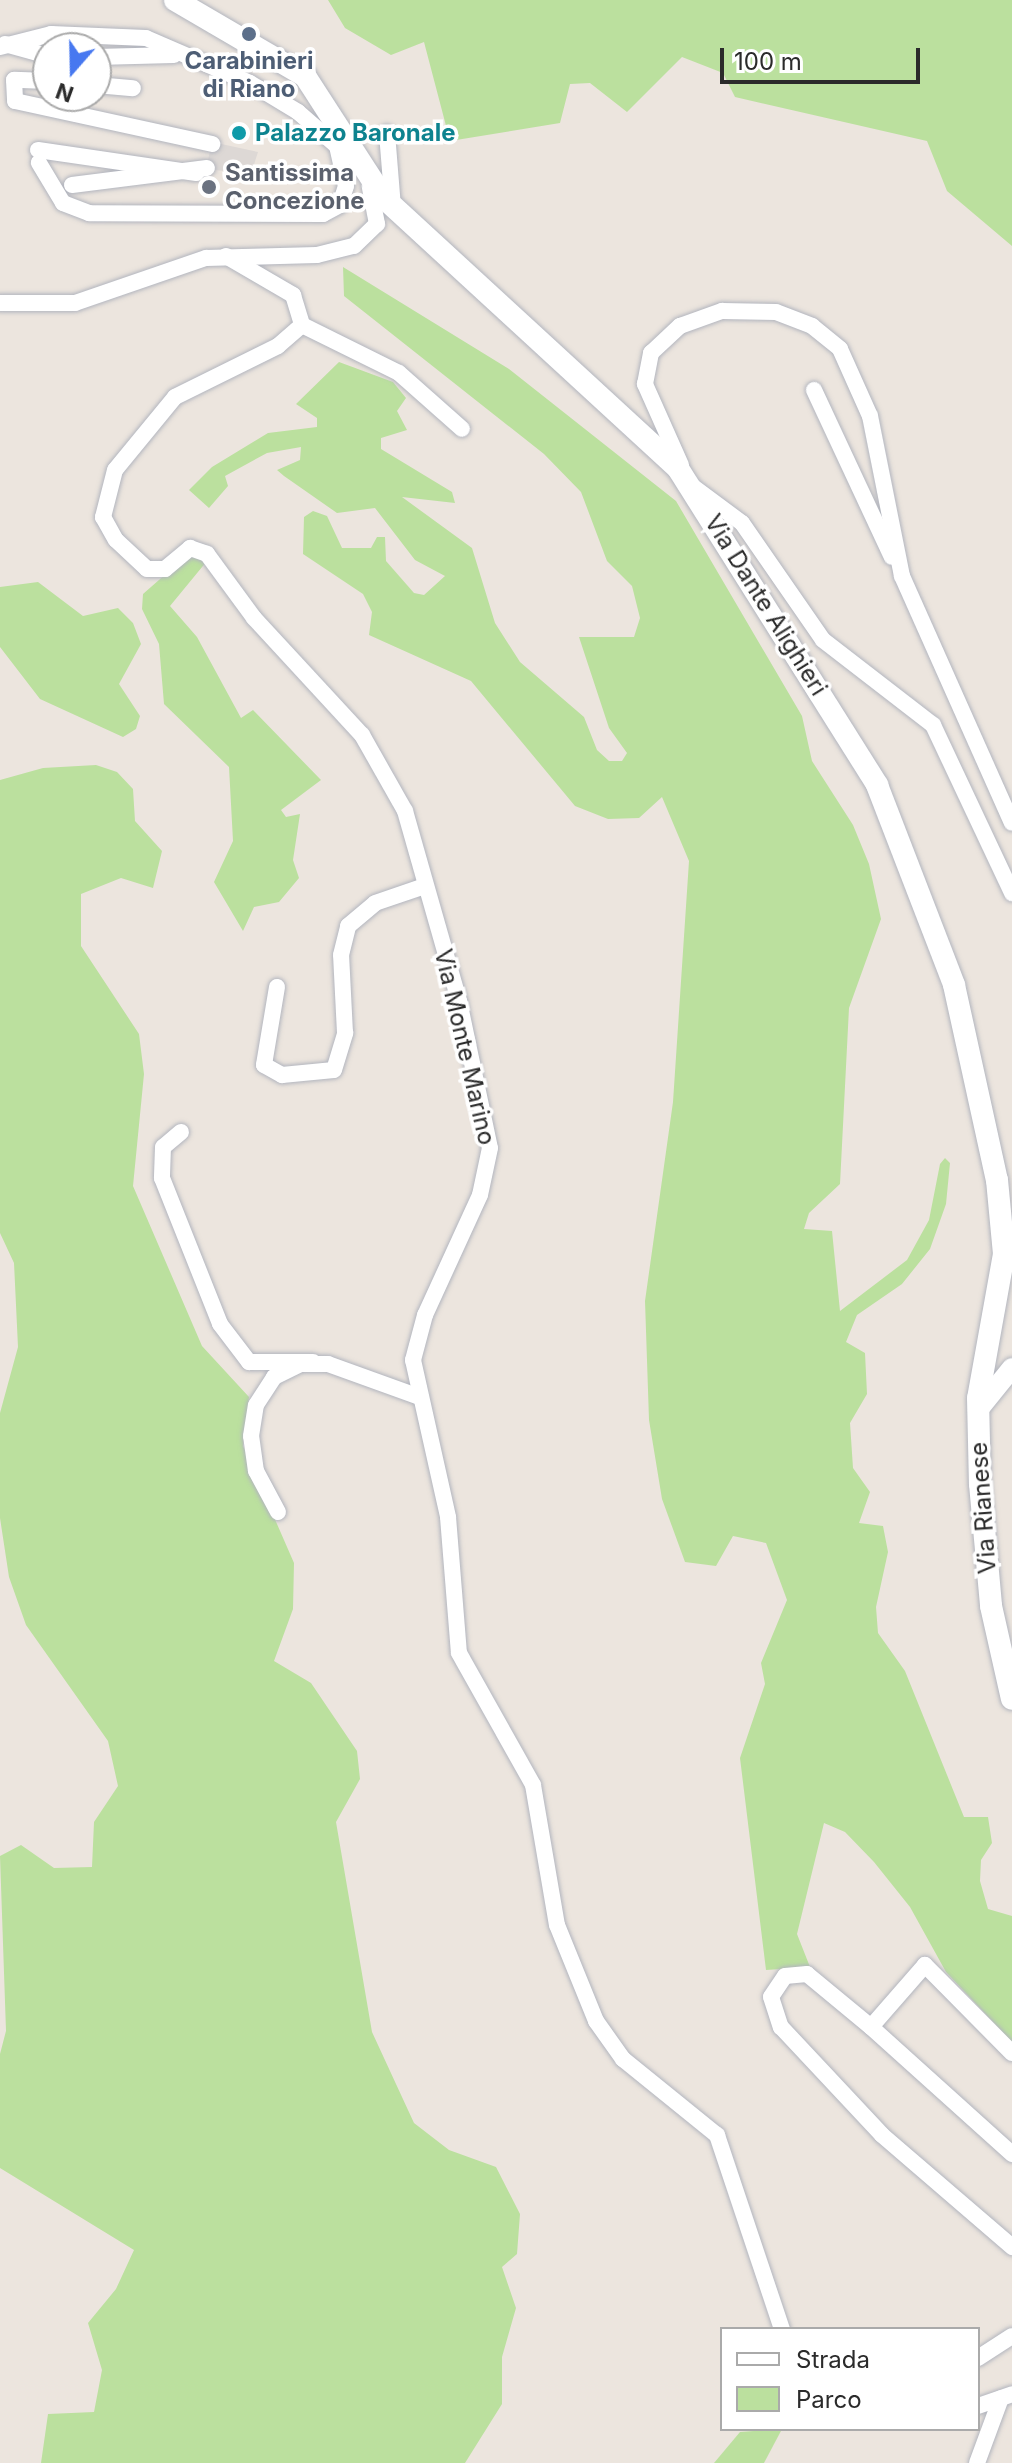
<!DOCTYPE html>
<style>
body{margin:0}
#map{position:relative;width:1012px;height:2463px;overflow:hidden;background:#ece5de;font-family:Inter,sans-serif}
div>[style]{position:absolute}
.green>*{inset:0;background:#bbe09e}
.plaza>*{inset:0;background:#ddd8d5}
.roads{filter:drop-shadow(0 0 2px #b2b5be) drop-shadow(0 0 2px #b2b5be)}
.minor>*{height:16px;margin:-8px;padding:0 8px;transform-origin:8px;border-radius:8px;background:#fff}
.tertiary>*{height:20px;margin:-10px;padding:0 10px;transform-origin:10px;border-radius:10px;background:#fff}
.secondary>*{height:22px;margin:-11px;padding:0 11px;transform-origin:11px;border-radius:11px;background:#fff}
.dots>*{width:22px;height:22px;translate:-50% -50%;box-sizing:border-box;border:4px solid #fff;border-radius:50%}
span{translate:-50% -50%;white-space:nowrap;text-align:center;line-height:1.15;-webkit-text-stroke:7px #fff;paint-order:stroke}
.service-label{font-size:24px;color:#4e5e75;font-weight:700}
.culture-label{font-size:24px;color:#0d838f;font-weight:700}
.left{translate:0 -50%;text-align:left}
.worship-label{font-size:24px;color:#5b616d;font-weight:700}
.street-label{font-size:24px;color:#2b2b2b}
.legend{position:absolute;left:720px;top:2327px;width:260px;height:104px;box-sizing:border-box;background:#fff;border:2px solid #aaa;margin:0;padding:10px 14px;list-style:none;font-size:24px;color:#2b2b2b}
.legend li{display:flex;align-items:center;gap:16px;height:40px}
.legend b{width:40px;border:2px solid #aaa}
.north{position:absolute;left:32px;top:32px;width:80px;height:80px;box-sizing:border-box;background:#fff;border:2px solid #aaa;border-radius:50%;rotate:200deg;font-size:22px;font-weight:700;line-height:32px;text-align:center;color:#2b2b2b}
.north::after{content:'';display:block;margin:auto;width:28px;height:36px;background:#4778f0;clip-path:polygon(50% 0,100% 100%,50% 72%,0 100%)}
.scale{position:absolute;left:720px;top:48px;width:200px;height:36px;box-sizing:border-box;border:4px solid #2b2b2b;border-top:0;padding-left:10px;font-size:24px;line-height:28px;white-space:nowrap;color:#2b2b2b;-webkit-text-stroke:6px #fff;paint-order:stroke}
</style>
<div id="map">
<div class="green">
<i style="clip-path:polygon(328px 0,1012px 0,1012px 246px,947px 191px,927px 141px,735px 97px,723px 73px,682px 57px,627px 112px,590px 83px,570px 84px,560px 123px,450px 141px,424px 42px,391px 55px,345px 28px)"></i>
<i style="clip-path:polygon(343px 267px,509px 369px,676px 501px,802px 716px,812px 761px,853px 825px,869px 864px,881px 919px,849px 1008px,840px 1184px,809px 1213px,804px 1229px,832px 1231px,840px 1311px,907px 1260px,929px 1220px,940px 1164px,945px 1158px,950px 1163px,946px 1204px,930px 1249px,902px 1284px,857px 1315px,846px 1342px,865px 1353px,867px 1394px,850px 1423px,853px 1468px,870px 1492px,859px 1523px,883px 1526px,888px 1552px,876px 1607px,878px 1633px,905px 1671px,964px 1817px,988px 1817px,992px 1843px,981px 1860px,980px 1881px,988px 1909px,1012px 1916px,1012px 2042px,946px 1972px,910px 1907px,874px 1862px,845px 1832px,824px 1823px,797px 1934px,810px 1967px,766px 1970px,740px 1758px,765px 1684px,761px 1663px,787px 1600px,766px 1543px,733px 1536px,716px 1566px,685px 1562px,662px 1499px,649px 1420px,645px 1301px,673px 1102px,689px 861px,662px 797px,639px 818px,608px 819px,575px 806px,471px 681px,369px 635px,372px 612px,363px 594px,303px 554px,304px 517px,313px 511px,327px 516px,342px 548px,371px 548px,377px 537px,385px 537px,386px 561px,414px 593px,424px 595px,445px 576px,415px 560px,375px 508px,337px 513px,284px 476px,277px 470px,300px 460px,301px 447px,267px 453px,225px 476px,228px 486px,209px 508px,189px 490px,212px 467px,268px 433px,317px 427px,317px 418px,296px 404px,339px 362px,393px 382px,406px 398px,397px 411px,407px 430px,381px 438px,381px 449px,452px 492px,455px 503px,402px 497px,472px 548px,495px 623px,520px 662px,584px 717px,597px 750px,609px 761px,622px 761px,627px 753px,609px 728px,579px 637px,634px 637px,640px 618px,632px 586px,607px 561px,581px 492px,544px 454px,344px 296px)"></i>
<i style="clip-path:polygon(192px 551px,207px 561px,170px 606px,197px 637px,241px 718px,253px 710px,321px 780px,281px 810px,286px 817px,300px 814px,293px 860px,299px 878px,279px 902px,254px 907px,243px 931px,214px 882px,233px 841px,229px 767px,164px 704px,159px 644px,142px 609px,143px 594px)"></i>
<i style="clip-path:polygon(38px 582px,83px 616px,118px 608px,133px 623px,141px 644px,119px 684px,140px 716px,136px 729px,123px 737px,40px 699px,0 647px,0 587px)"></i>
<i style="clip-path:polygon(96px 765px,117px 772px,133px 789px,135px 821px,162px 851px,153px 888px,121px 878px,81px 894px,81px 946px,139px 1034px,144px 1074px,133px 1186px,202px 1346px,249px 1397px,243px 1446px,294px 1563px,293px 1609px,274px 1661px,311px 1683px,357px 1751px,360px 1779px,336px 1822px,372px 2032px,414px 2123px,449px 2150px,496px 2167px,520px 2214px,517px 2254px,502px 2267px,516px 2308px,502px 2357px,502px 2404px,465px 2463px,41px 2463px,48px 2414px,94px 2412px,102px 2370px,88px 2323px,116px 2289px,134px 2250px,0 2168px,0 2054px,6px 2031px,0 1856px,21px 1845px,54px 1868px,92px 1867px,94px 1822px,118px 1786px,108px 1741px,26px 1625px,9px 1577px,0 1518px,0 1413px,18px 1347px,14px 1263px,0 1233px,0 780px,43px 768px)"></i>
<i style="clip-path:polygon(782px 2429px,764px 2463px,714px 2463px,740px 2432px)"></i>
</div>
<div class="plaza">
<i style="clip-path:polygon(212px 142px,258px 152px,251px 174px,206px 169px)"></i>
</div>
<div class="roads">
<div class="minor">
<i style="left:5px;top:44px;width:45px;rotate:15.6deg"></i>
<i style="left:0;top:47px;width:53px;rotate:-14.3deg"></i>
<i style="left:51px;top:34px;width:95px;rotate:2.4deg"></i>
<i style="left:146px;top:38px;width:113px;rotate:23.4deg"></i>
<i style="left:250px;top:83px;width:56px;rotate:31.1deg"></i>
<i style="left:298px;top:112px;width:52px;rotate:41.1deg"></i>
<i style="left:337px;top:146px;width:41px;rotate:77.3deg"></i>
<i style="left:346px;top:186px;width:20px;rotate:108deg"></i>
<i style="left:340px;top:205px;width:19px;rotate:152deg"></i>
<i style="left:323px;top:214px;width:234px;rotate:-179.8deg"></i>
<i style="left:89px;top:213px;width:28px;rotate:-159deg"></i>
<i style="left:63px;top:203px;width:47px;rotate:-121deg"></i>
<i style="left:96px;top:57px;width:78px;rotate:-1.5deg"></i>
<i style="left:48px;top:81px;width:34px;rotate:-178deg"></i>
<i style="left:14px;top:80px;width:21px;rotate:87deg"></i>
<i style="left:15px;top:101px;width:202px;rotate:12.3deg"></i>
<i style="left:96px;top:85px;width:37px;rotate:5deg"></i>
<i style="left:387px;top:133px;width:75px;rotate:85.4deg"></i>
<i style="left:38px;top:150px;width:160px;rotate:8.3deg"></i>
<i style="left:72px;top:185px;width:136px;rotate:-7.2deg"></i>
<i style="left:226px;top:256px;width:78px;rotate:30.2deg"></i>
<i style="left:293px;top:295px;width:31px;rotate:73deg"></i>
<i style="left:302px;top:325px;width:32px;rotate:139deg"></i>
<i style="left:278px;top:346px;width:115px;rotate:153.7deg"></i>
<i style="left:175px;top:397px;width:94px;rotate:129.4deg"></i>
<i style="left:115px;top:470px;width:49px;rotate:104.3deg"></i>
<i style="left:103px;top:517px;width:26px;rotate:61deg"></i>
<i style="left:116px;top:540px;width:42px;rotate:43.1deg"></i>
<i style="left:147px;top:569px;width:18px"></i>
<i style="left:165px;top:569px;width:33px;rotate:-40deg"></i>
<i style="left:190px;top:548px;width:18px;rotate:19deg"></i>
<i style="left:207px;top:554px;width:79px;rotate:53.7deg"></i>
<i style="left:254px;top:618px;width:159px;rotate:47.3deg"></i>
<i style="left:362px;top:735px;width:87px;rotate:60.5deg"></i>
<i style="left:405px;top:811px;width:198px;rotate:74.1deg"></i>
<i style="left:459px;top:1001px;width:150px;rotate:78.1deg"></i>
<i style="left:490px;top:1148px;width:48px;rotate:102deg"></i>
<i style="left:480px;top:1195px;width:132px;rotate:114.6deg"></i>
<i style="left:425px;top:1315px;width:47px;rotate:104.9deg"></i>
<i style="left:413px;top:1360px;width:161px;rotate:77.4deg"></i>
<i style="left:448px;top:1517px;width:136px;rotate:85.4deg"></i>
<i style="left:459px;top:1653px;width:151px;rotate:60.7deg"></i>
<i style="left:533px;top:1785px;width:142px;rotate:80.3deg"></i>
<i style="left:557px;top:1925px;width:104px;rotate:67.9deg"></i>
<i style="left:596px;top:2021px;width:47px;rotate:54.6deg"></i>
<i style="left:623px;top:2059px;width:121px;rotate:39deg"></i>
<i style="left:717px;top:2135px;width:205px;rotate:71.5deg"></i>
<i style="left:0;top:303px;width:75px"></i>
<i style="left:75px;top:303px;width:139px;rotate:-19deg"></i>
<i style="left:206px;top:258px;width:111px;rotate:-1.5deg"></i>
<i style="left:317px;top:255px;width:38px;rotate:-14deg"></i>
<i style="left:354px;top:246px;width:32px;rotate:-44deg"></i>
<i style="left:377px;top:224px;width:38px;rotate:-101deg"></i>
<i style="left:302px;top:325px;width:108px;rotate:26.3deg"></i>
<i style="left:399px;top:373px;width:84px;rotate:41.6deg"></i>
<i style="left:814px;top:390px;width:184px;rotate:65deg"></i>
<i style="left:681px;top:465px;width:89px;rotate:-114deg"></i>
<i style="left:645px;top:384px;width:32px;rotate:-79deg"></i>
<i style="left:651px;top:353px;width:40px;rotate:-43deg"></i>
<i style="left:680px;top:326px;width:45px;rotate:-19.7deg"></i>
<i style="left:722px;top:311px;width:54px;rotate:1.1deg"></i>
<i style="left:776px;top:312px;width:39px;rotate:21deg"></i>
<i style="left:812px;top:326px;width:36px;rotate:39deg"></i>
<i style="left:840px;top:349px;width:73px;rotate:65.9deg"></i>
<i style="left:870px;top:416px;width:163px;rotate:78.7deg"></i>
<i style="left:902px;top:576px;width:270px;rotate:66deg"></i>
<i style="left:692px;top:486px;width:62px;rotate:36.5deg"></i>
<i style="left:742px;top:523px;width:142px;rotate:55.3deg"></i>
<i style="left:823px;top:640px;width:139px;rotate:37.7deg"></i>
<i style="left:933px;top:725px;width:186px;rotate:64.8deg"></i>
<i style="left:277px;top:987px;width:79px;rotate:99.5deg"></i>
<i style="left:264px;top:1065px;width:21px;rotate:29deg"></i>
<i style="left:282px;top:1075px;width:52px;rotate:-5.5deg"></i>
<i style="left:334px;top:1070px;width:39px;rotate:-73deg"></i>
<i style="left:345px;top:1033px;width:78px;rotate:-92.9deg"></i>
<i style="left:341px;top:955px;width:30px;rotate:-76deg"></i>
<i style="left:348px;top:926px;width:35px;rotate:-40deg"></i>
<i style="left:375px;top:903px;width:53px;rotate:-18.8deg"></i>
<i style="left:181px;top:1132px;width:23px;rotate:140deg"></i>
<i style="left:163px;top:1147px;width:31px;rotate:92deg"></i>
<i style="left:162px;top:1178px;width:157px;rotate:68.3deg"></i>
<i style="left:220px;top:1324px;width:48px;rotate:52.7deg"></i>
<i style="left:249px;top:1362px;width:64px"></i>
<i style="left:278px;top:1512px;width:47px;rotate:-118.2deg"></i>
<i style="left:256px;top:1471px;width:35px;rotate:-98deg"></i>
<i style="left:251px;top:1436px;width:31px;rotate:-81deg"></i>
<i style="left:256px;top:1405px;width:33px;rotate:-57deg"></i>
<i style="left:274px;top:1377px;width:30px;rotate:-26deg"></i>
<i style="left:301px;top:1364px;width:27px"></i>
<i style="left:328px;top:1364px;width:95px;rotate:19.8deg"></i>
<i style="left:871px;top:2027px;width:190px;rotate:42deg"></i>
<i style="left:1012px;top:2053px;width:124px;rotate:-134.7deg"></i>
<i style="left:925px;top:1965px;width:82px;rotate:131.1deg"></i>
<i style="left:871px;top:2027px;width:83px;rotate:-140.4deg"></i>
<i style="left:807px;top:1974px;width:22px;rotate:175deg"></i>
<i style="left:785px;top:1976px;width:25px;rotate:124deg"></i>
<i style="left:771px;top:1997px;width:32px;rotate:72deg"></i>
<i style="left:781px;top:2027px;width:148px;rotate:46.9deg"></i>
<i style="left:882px;top:2135px;width:172px;rotate:40.7deg"></i>
<i style="left:978px;top:2358px;width:40px;rotate:-32.9deg"></i>
<i style="left:978px;top:2406px;width:36px;rotate:-19deg"></i>
<i style="left:977px;top:2463px;width:69px;rotate:-69.7deg"></i>
</div>
<div class="tertiary">
<i style="left:978px;top:1410px;width:54px;rotate:-51deg"></i>
</div>
<div class="secondary">
<i style="left:175px;top:0;width:151px;rotate:30.3deg"></i>
<i style="left:305px;top:76px;width:145px;rotate:57.1deg"></i>
<i style="left:384px;top:198px;width:398px;rotate:42.6deg"></i>
<i style="left:677px;top:467px;width:376px;rotate:57.8deg"></i>
<i style="left:877px;top:785px;width:214px;rotate:68.9deg"></i>
<i style="left:954px;top:985px;width:200px;rotate:77.6deg"></i>
<i style="left:997px;top:1180px;width:74px;rotate:84.6deg"></i>
<i style="left:1004px;top:1254px;width:146px;rotate:100.2deg"></i>
<i style="left:978px;top:1398px;width:86px;rotate:88.7deg"></i>
<i style="left:980px;top:1484px;width:122px;rotate:84.8deg"></i>
<i style="left:991px;top:1606px;width:95px;rotate:77.3deg"></i>
</div>
</div>
<div class="dots">
<i style="left:249px;top:34px;background:#5c6f8a"></i>
<i style="left:239px;top:133px;background:#0f9aa8"></i>
<i style="left:209px;top:187px;background:#6b7280"></i>
</div>
<div class="service-label">
<span style="left:249px;top:75px">Carabinieri<br>di Riano</span>
</div>
<div class="culture-label">
<span class="left" style="left:255px;top:133px">Palazzo Baronale</span>
</div>
<div class="worship-label">
<span class="left" style="left:225px;top:187px">Santissima<br>Concezione</span>
</div>
<div class="street-label">
<span style="left:766px;top:605px;rotate:58deg">Via Dante Alighieri</span>
<span style="left:465px;top:1047px;rotate:77deg">Via Monte Marino</span>
<span style="left:983px;top:1508px;rotate:-94deg">Via Rianese</span>
</div>
<ul class="legend">
<li><b style="height:10px;background:#fff"></b>Strada</li>
<li><b style="height:22px;background:#bbe09e"></b>Parco</li>
</ul>
<div class="north">N</div>
<div class="scale">100 m</div>
</div>
